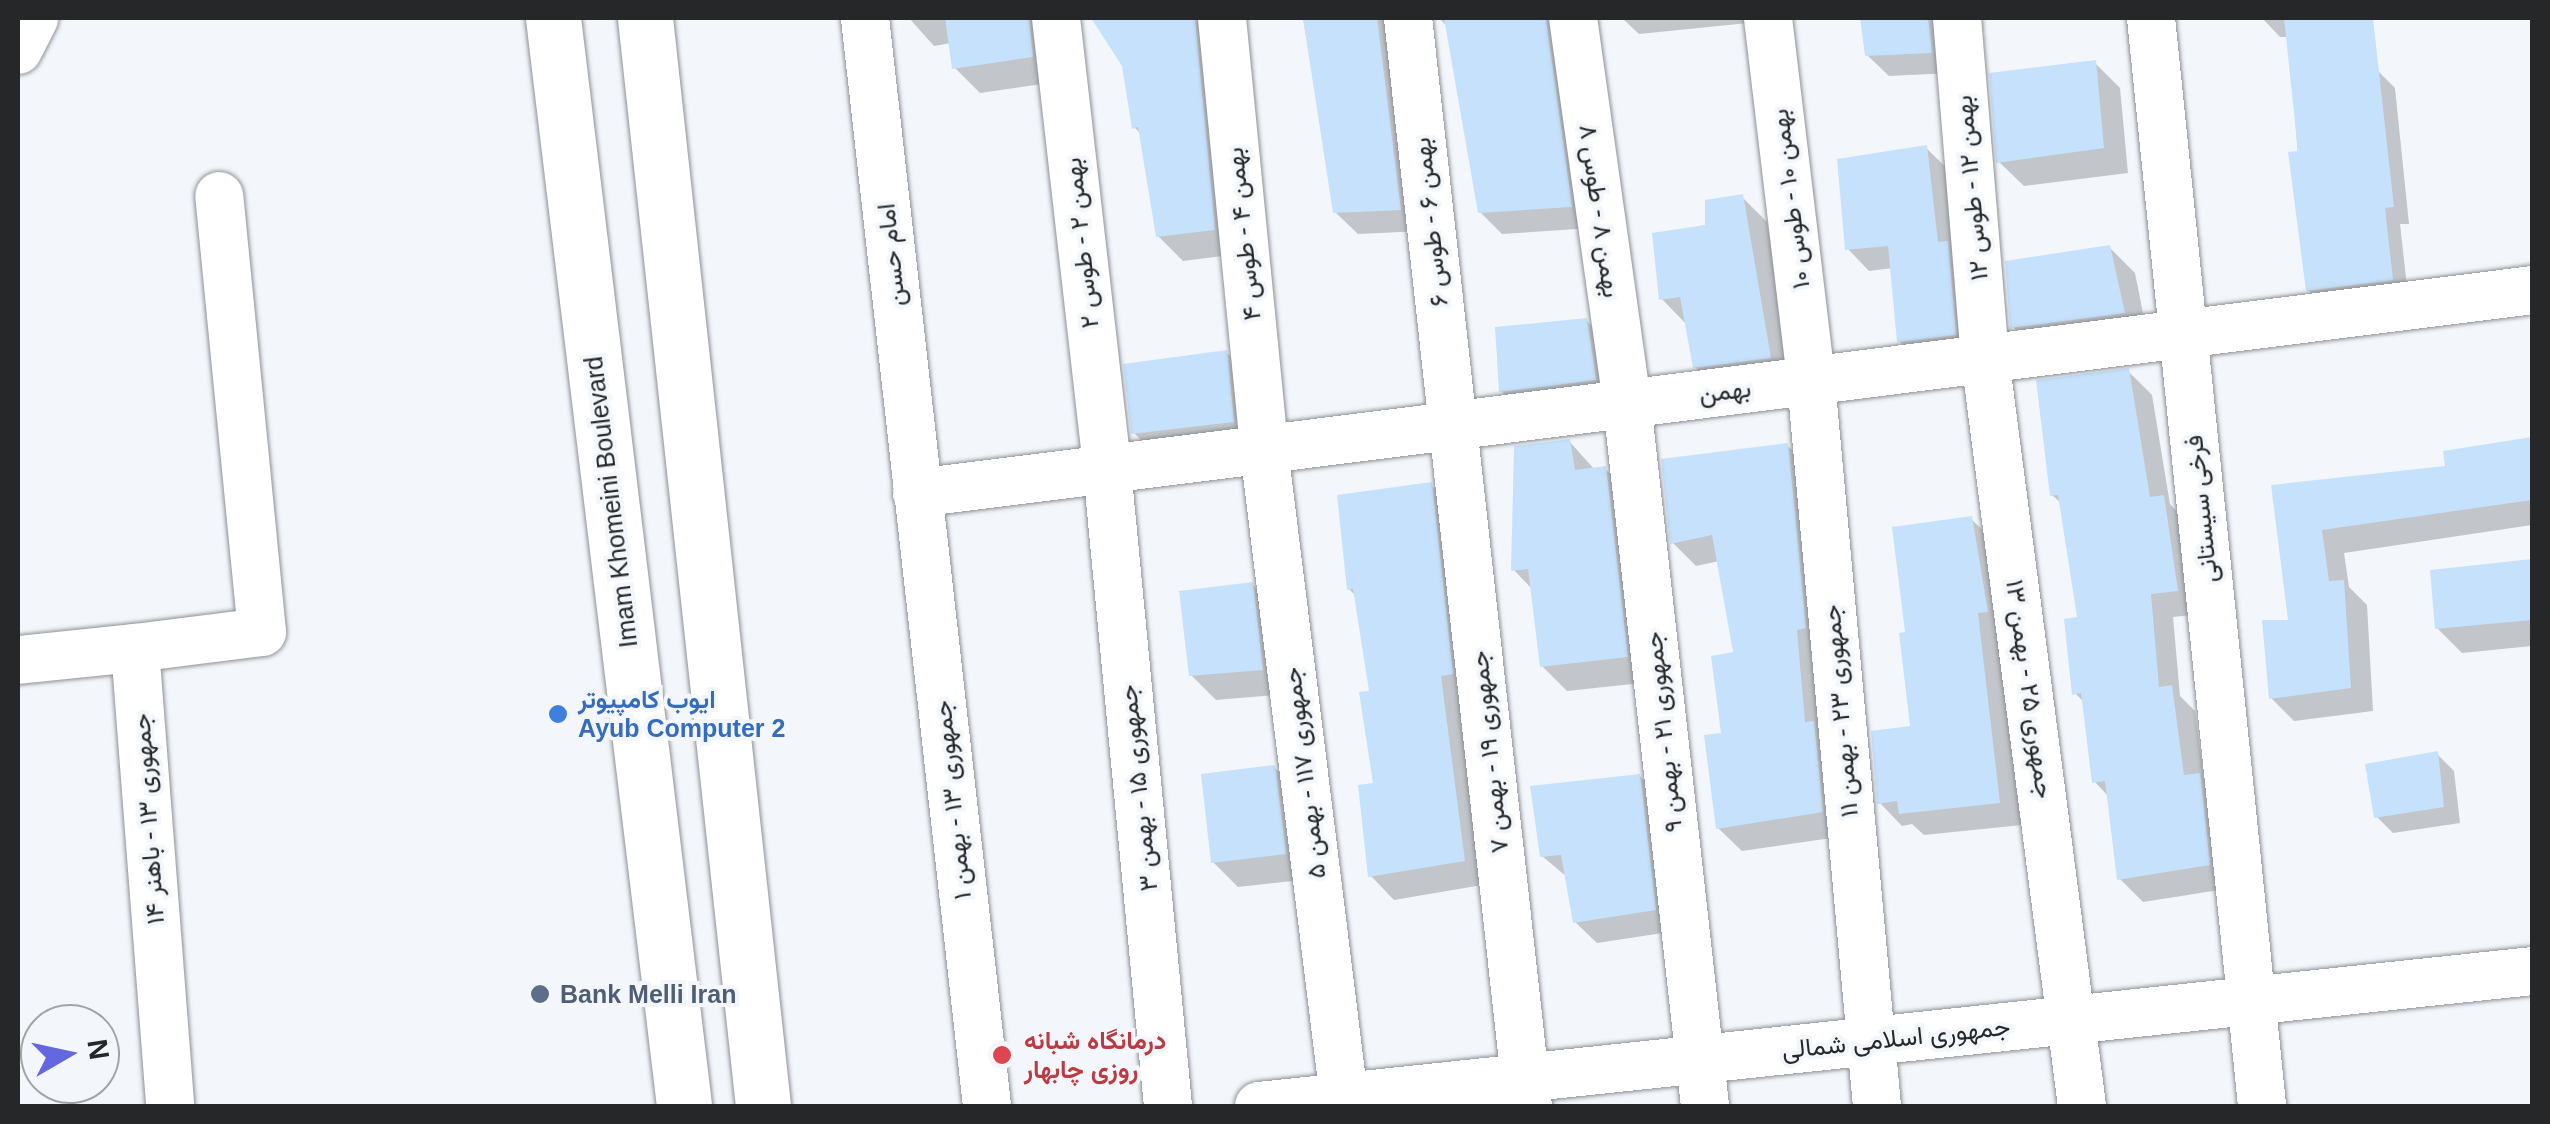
<!DOCTYPE html>
<meta charset="utf-8">
<style>
body{margin:0}
#map{position:relative;width:2550px;height:1124px;overflow:hidden;background:#f3f7fc;font-family:Arial,Vazirmatn,sans-serif}
div>[style]{position:absolute}
.shadow>*{inset:0;background:#0003}
.building>*{inset:0;background:#c6e1fc}
.roads{filter:drop-shadow(0 0 2px #8d9196) drop-shadow(0 0 2px #8d9196)}
.minor>*{height:48px;margin:-24px;padding:0 24px;transform-origin:24px;border-radius:24px;background:#fff}
.major>*{height:55px;margin:-27.5px;padding:0 27.5px;transform-origin:27.5px;border-radius:27.5px;background:#fff}
.dots>*{width:28px;height:28px;translate:-50% -50%;box-sizing:border-box;border:5px solid #f3f7fc;border-radius:50%}
span{translate:-50% -50%;white-space:nowrap;text-align:center;line-height:1.15;-webkit-text-stroke:8px #f3f7fc;paint-order:stroke}
.street-label{font-size:25px;color:#252728}
.shop-label{font-size:25px;color:#366cbe;font-weight:700}
.left{translate:0 -50%;text-align:left}
.service-label{font-size:25px;color:#4e5e75;font-weight:700}
.health-label{font-size:25px;color:#be3a42;font-weight:700}
.frame{position:absolute;inset:0;border:20px solid #252728;pointer-events:none}
.north{position:absolute;left:20px;top:1004px;width:100px;height:100px;box-sizing:border-box;background:#f3f7fc;border:2px solid #a1a4a7;border-radius:50%;rotate:81deg;font-size:28px;font-weight:700;line-height:40px;text-align:center;color:#252728}
.north::after{content:'';display:block;margin:auto;width:35px;height:45px;background:#6368e1;clip-path:polygon(50% 0,100% 100%,50% 72%,0 100%)}
</style>
<div id="map">
<div class="shadow">
<i style="clip-path:polygon(909px 18px,1051px 18px,1056px 82px,980px 93px,955px 68px,951px 43px,934px 46px)"></i>
<i style="clip-path:polygon(1097px 18px,1224px 18px,1239px 254px,1183px 261px,1158px 236px,1142px 135px,1134px 127px,1124px 65px)"></i>
<i style="clip-path:polygon(1303px 18px,1414px 18px,1422px 231px,1358px 234px,1335px 212px)"></i>
<i style="clip-path:polygon(1439px 18px,1570px 18px,1592px 228px,1502px 234px,1480px 212px,1448px 27px)"></i>
<i style="clip-path:polygon(1622px 18px,1768px 18px,1768px 21px,1639px 34px)"></i>
<i style="clip-path:polygon(1862px 18px,1946px 18px,1952px 73px,1889px 76px,1867px 55px)"></i>
<i style="clip-path:polygon(2262px 18px,2355px 18px,2358px 73px,2378px 71px,2395px 88px,2409px 224px,2400px 224px,2408px 296px,2325px 306px,2308px 290px,2289px 37px,2280px 37px)"></i>
<i style="clip-path:polygon(2095px 63px,2120px 88px,2128px 173px,2024px 186px,1999px 162px)"></i>
<i style="clip-path:polygon(1926px 148px,1948px 169px,1976px 356px,1921px 363px,1899px 341px,1893px 268px,1869px 271px,1848px 249px)"></i>
<i style="clip-path:polygon(1742px 197px,1767px 222px,1794px 382px,1720px 392px,1695px 367px,1687px 325px,1662px 299px,1708px 228px)"></i>
<i style="clip-path:polygon(2110px 248px,2135px 273px,2148px 338px,2037px 352px,2013px 327px)"></i>
<i style="clip-path:polygon(1586px 320px,1611px 345px,1619px 404px,1526px 416px,1501px 391px)"></i>
<i style="clip-path:polygon(1226px 352px,1251px 377px,1257px 446px,1158px 457px,1133px 432px)"></i>
<i style="clip-path:polygon(2128px 371px,2152px 395px,2170px 504px,2187px 522px,2200px 614px,2173px 617px,2180px 696px,2195px 711px,2204px 780px,2223px 799px,2232px 888px,2143px 902px,2120px 879px,2109px 797px,2095px 782px,2085px 703px,2075px 693px,2080px 619px,2062px 504px,2052px 495px)"></i>
<i style="clip-path:polygon(2532px 439px,2532px 525px,2344px 553px,2349px 587px,2367px 605px,2373px 711px,2294px 721px,2271px 698px,2291px 623px,2274px 487px,2448px 469px,2446px 453px)"></i>
<i style="clip-path:polygon(1569px 441px,1595px 470px,1605px 469px,1630px 493px,1651px 682px,1567px 691px,1542px 666px,1532px 589px,1514px 570px)"></i>
<i style="clip-path:polygon(1787px 445px,1811px 469px,1845px 836px,1742px 851px,1718px 828px,1724px 735px,1735px 655px,1719px 561px,1696px 566px,1673px 543px)"></i>
<i style="clip-path:polygon(1431px 485px,1454px 508px,1488px 884px,1394px 900px,1371px 876px,1376px 785px,1372px 693px,1356px 596px,1349px 589px)"></i>
<i style="clip-path:polygon(1971px 519px,1994px 541px,2022px 825px,1924px 835px,1912px 824px,1902px 826px,1880px 803px,1912px 729px,1908px 634px)"></i>
<i style="clip-path:polygon(2532px 562px,2532px 646px,2462px 653px,2437px 628px,2433px 573px)"></i>
<i style="clip-path:polygon(1252px 584px,1277px 609px,1287px 694px,1216px 700px,1191px 675px)"></i>
<i style="clip-path:polygon(2437px 754px,2454px 771px,2460px 823px,2393px 833px,2376px 816px)"></i>
<i style="clip-path:polygon(1274px 767px,1299px 792px,1310px 879px,1238px 887px,1213px 862px)"></i>
<i style="clip-path:polygon(1640px 776px,1661px 798px,1676px 931px,1597px 943px,1575px 922px,1567px 877px,1542px 856px)"></i>
</div>
<div class="building">
<i style="clip-path:polygon(945px 18px,1029px 18px,1033px 57px,952px 69px)"></i>
<i style="clip-path:polygon(1091px 18px,1195px 18px,1215px 230px,1156px 237px,1138px 127px,1132px 129px,1122px 66px)"></i>
<i style="clip-path:polygon(1303px 18px,1377px 18px,1401px 210px,1333px 213px)"></i>
<i style="clip-path:polygon(1444px 18px,1546px 18px,1572px 207px,1478px 213px)"></i>
<i style="clip-path:polygon(1860px 18px,1928px 18px,1932px 53px,1865px 56px)"></i>
<i style="clip-path:polygon(2284px 18px,2373px 18px,2394px 207px,2385px 208px,2393px 280px,2306px 291px,2288px 152px,2298px 151px)"></i>
<i style="clip-path:polygon(2096px 60px,2104px 148px,1996px 163px,1989px 73px)"></i>
<i style="clip-path:polygon(1927px 145px,1938px 242px,1948px 241px,1956px 335px,1897px 342px,1888px 246px,1845px 250px,1837px 159px)"></i>
<i style="clip-path:polygon(1743px 194px,1771px 358px,1693px 368px,1680px 297px,1659px 300px,1652px 233px,1705px 225px,1705px 200px)"></i>
<i style="clip-path:polygon(2110px 245px,2125px 313px,2010px 328px,2005px 261px)"></i>
<i style="clip-path:polygon(1587px 318px,1596px 380px,1499px 392px,1495px 327px)"></i>
<i style="clip-path:polygon(1227px 350px,1234px 422px,1131px 434px,1123px 364px)"></i>
<i style="clip-path:polygon(2129px 368px,2150px 497px,2164px 495px,2178px 591px,2151px 594px,2159px 687px,2172px 685px,2184px 775px,2200px 773px,2210px 865px,2117px 880px,2105px 781px,2092px 783px,2081px 693px,2072px 695px,2064px 619px,2077px 617px,2058px 495px,2050px 496px,2036px 380px)"></i>
<i style="clip-path:polygon(2532px 437px,2532px 500px,2322px 530px,2329px 581px,2344px 580px,2351px 688px,2269px 699px,2262px 620px,2288px 620px,2271px 485px,2445px 466px,2443px 451px)"></i>
<i style="clip-path:polygon(1570px 439px,1575px 470px,1606px 466px,1628px 657px,1540px 667px,1528px 569px,1511px 571px,1514px 446px)"></i>
<i style="clip-path:polygon(1788px 443px,1806px 628px,1797px 630px,1805px 722px,1814px 721px,1823px 812px,1716px 829px,1704px 735px,1721px 733px,1711px 656px,1733px 652px,1712px 535px,1670px 544px,1661px 459px)"></i>
<i style="clip-path:polygon(1432px 482px,1453px 674px,1441px 676px,1465px 861px,1368px 877px,1358px 785px,1373px 783px,1359px 692px,1369px 691px,1353px 589px,1347px 590px,1337px 495px)"></i>
<i style="clip-path:polygon(1972px 516px,1988px 612px,1978px 613px,2000px 803px,1899px 814px,1897px 801px,1877px 804px,1871px 731px,1910px 726px,1899px 633px,1905px 632px,1892px 527px)"></i>
<i style="clip-path:polygon(2532px 559px,2532px 620px,2435px 629px,2430px 570px)"></i>
<i style="clip-path:polygon(1253px 582px,1263px 670px,1189px 676px,1179px 591px)"></i>
<i style="clip-path:polygon(2438px 751px,2444px 807px,2374px 818px,2365px 764px)"></i>
<i style="clip-path:polygon(1275px 765px,1286px 854px,1211px 863px,1201px 774px)"></i>
<i style="clip-path:polygon(1640px 774px,1656px 910px,1573px 923px,1561px 855px,1540px 857px,1530px 786px)"></i>
</div>
<div class="roads">
<div class="minor">
<i style="left:865px;top:18px;width:1095px;rotate:83.6deg"></i>
<i style="left:1056px;top:18px;width:454px;rotate:83.5deg"></i>
<i style="left:1107px;top:469px;width:640px;rotate:84.53deg"></i>
<i style="left:1222px;top:18px;width:434px;rotate:84.4deg"></i>
<i style="left:1264px;top:450px;width:661px;rotate:82.96deg"></i>
<i style="left:1408px;top:18px;width:1095px;rotate:83.71deg"></i>
<i style="left:1573px;top:18px;width:390px;rotate:82deg"></i>
<i style="left:1627px;top:404px;width:706px;rotate:83.66deg"></i>
<i style="left:1768px;top:18px;width:366px;rotate:83.2deg"></i>
<i style="left:1811px;top:381px;width:728px;rotate:84.8deg"></i>
<i style="left:1957px;top:18px;width:341px;rotate:85.3deg"></i>
<i style="left:1985px;top:358px;width:754px;rotate:82.61deg"></i>
<i style="left:2151px;top:18px;width:1094px;rotate:84.17deg"></i>
<i style="left:18px;top:50px;width:36px;rotate:-63deg"></i>
<i style="left:917px;top:493px;width:1628px;rotate:-7.16deg"></i>
<i style="left:135px;top:648px;width:128px;rotate:-7.2deg"></i>
<i style="left:262px;top:632px;width:438px;rotate:-95.6deg"></i>
<i style="left:18px;top:660px;width:118px;rotate:-5.9deg"></i>
<i style="left:135px;top:648px;width:459px;rotate:85.6deg"></i>
<i style="left:1259px;top:1106px;width:1280px;rotate:-6.05deg"></i>
</div>
<div class="major">
<i style="left:553px;top:18px;width:1096px;rotate:83.13deg"></i>
<i style="left:645px;top:18px;width:1094px;rotate:83.81deg"></i>
</div>
</div>
<div class="dots">
<i style="left:558px;top:714px;background:#3f7fe0"></i>
<i style="left:540px;top:994px;background:#5c6f8a"></i>
<i style="left:1002px;top:1055px;background:#e0444e"></i>
</div>
<div class="street-label">
<span style="left:1971px;top:188px;rotate:-95deg">بهمن ۱۲ - طوس ۱۲</span>
<span style="left:1790px;top:199px;rotate:-97deg">بهمن ۱۰ - طوس ۱۰</span>
<span style="left:1600px;top:211px;rotate:82deg">بهمن ۸ - طوس ۸</span>
<span style="left:1430px;top:222px;rotate:-96deg">بهمن ۶ - طوس ۶</span>
<span style="left:1243px;top:234px;rotate:-96deg">بهمن ۴ - طوس ۴</span>
<span style="left:1081px;top:243px;rotate:-96deg">بهمن ۲ - طوس ۲</span>
<span style="left:891px;top:255px;rotate:-96deg">امام حسن</span>
<span style="left:1725px;top:391px;rotate:-7deg">بهمن</span>
<span style="left:611px;top:502px;rotate:-97deg">Imam Khomeini Boulevard</span>
<span style="left:2201px;top:509px;rotate:-96deg">فرخی سیستانی</span>
<span style="left:2030px;top:689px;rotate:82deg">جمهوری ۲۵ - بهمن ۱۳</span>
<span style="left:1840px;top:711px;rotate:-95deg">جمهوری ۲۳ - بهمن ۱۱</span>
<span style="left:1663px;top:732px;rotate:-96deg">جمهوری ۲۱ - بهمن ۹</span>
<span style="left:1489px;top:752px;rotate:-96deg">جمهوری ۱۹ - بهمن ۷</span>
<span style="left:1304px;top:773px;rotate:-97deg">جمهوری ۱۱۷ - بهمن ۵</span>
<span style="left:1138px;top:788px;rotate:-96deg">جمهوری ۱۵ - بهمن ۳</span>
<span style="left:952px;top:800px;rotate:-96deg">جمهوری ۱۳ - بهمن ۱</span>
<span style="left:148px;top:819px;rotate:-94deg">جمهوری ۱۳ - باهنر ۱۴</span>
<span style="left:1896px;top:1038px;rotate:-6deg">جمهوری اسلامی شمالی</span>
</div>
<div class="shop-label">
<span class="left" style="left:578px;top:714px">ایوب کامپیوتر<br>Ayub Computer 2</span>
</div>
<div class="service-label">
<span class="left" style="left:560px;top:994px">Bank Melli Iran</span>
</div>
<div class="health-label">
<span class="left" style="left:1024px;top:1055px">درمانگاه شبانه<br>روزی چابهار</span>
</div>
<div class="frame"></div>
<div class="north">N</div>
</div>
